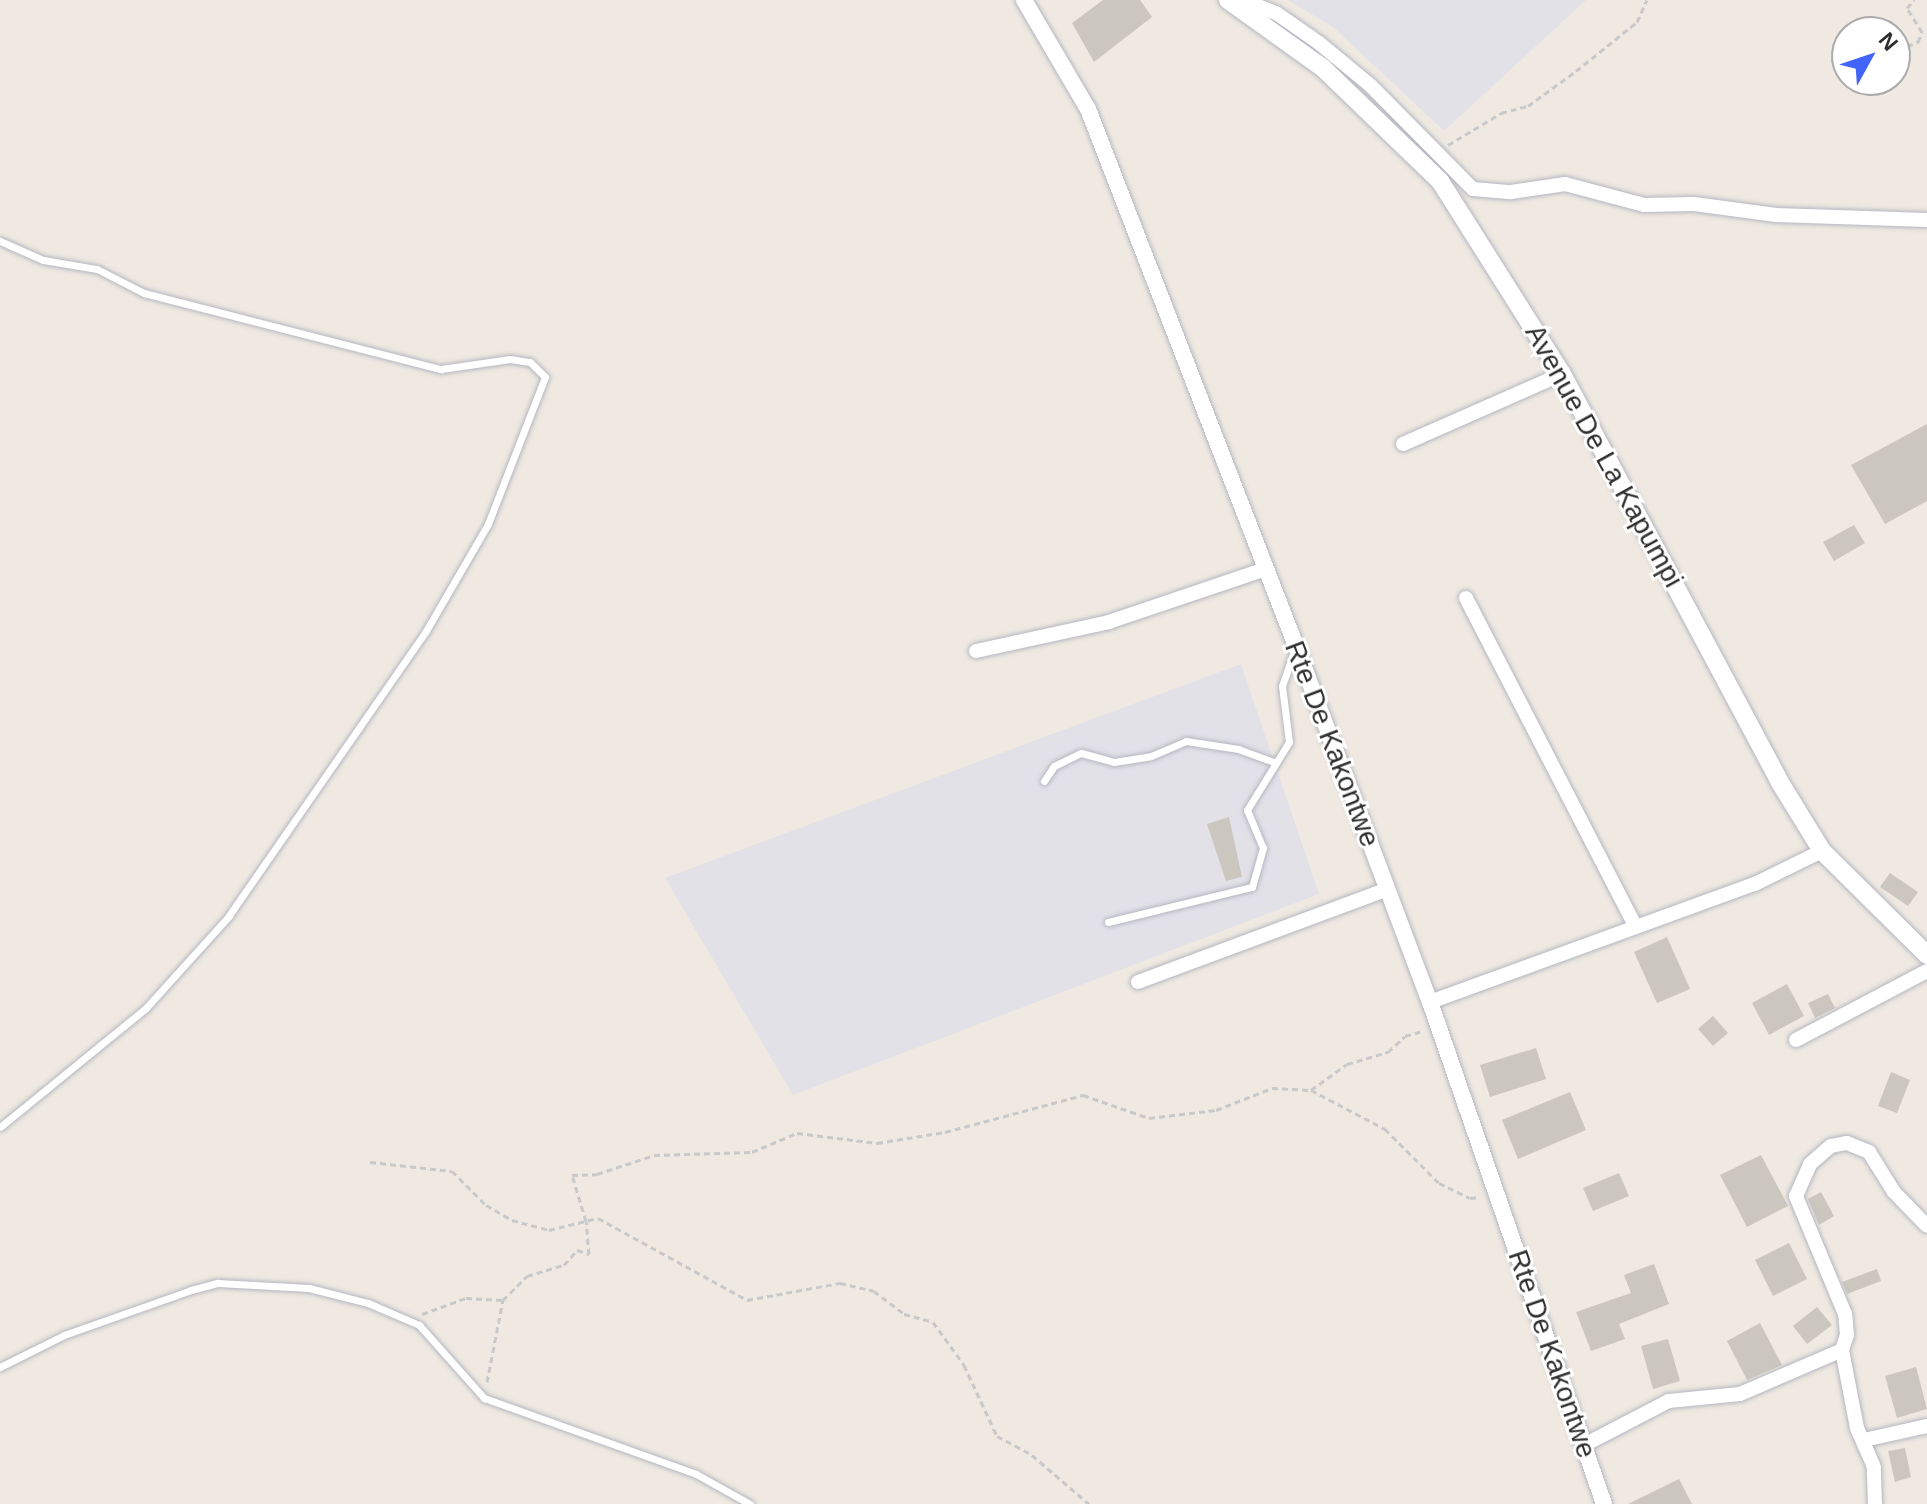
<!DOCTYPE html>
<style>
body{margin:0}
#map{position:relative;width:1927px;height:1504px;overflow:hidden;background:#efe9e1;font-family:Helvetica,sans-serif}
div>[style]{position:absolute}
.industrial>*{inset:0;background:#e3e1e8}
.building>*{inset:0;background:#cbc7bf}
.path>*{height:3px;margin-top:-1.5px;transform-origin:0;background:repeating-linear-gradient(90deg,#c9c9c9 0 6px,transparent 0 10px)}
.roads{filter:drop-shadow(0 0 2px #b4b7c1) drop-shadow(0 0 2px #b4b7c1)}
.service>*{height:7px;margin:-3.5px;padding:0 3.5px;transform-origin:3.5px;border-radius:3.5px;background:#fff}
.minor>*{height:14px;margin:-7px;padding:0 7px;transform-origin:7px;border-radius:7px;background:#fff}
.tertiary>*{height:16px;margin:-8px;padding:0 8px;transform-origin:8px;border-radius:8px;background:#fff}
.secondary>*{height:18px;margin:-9px;padding:0 9px;transform-origin:9px;border-radius:9px;background:#fff}
span{translate:-50% -50%;white-space:nowrap;text-align:center;line-height:1.15;-webkit-text-stroke:6px #fff;paint-order:stroke}
.street-label{font-size:28px;color:#2e2e2e}
.north{position:absolute;left:1831px;top:16px;width:80px;height:80px;box-sizing:border-box;background:#fff;border:2px solid #ababab;border-radius:50%;rotate:50deg;font-size:22px;font-weight:700;line-height:32px;text-align:center;color:#2e2e2e}
.north::after{content:'';display:block;margin:auto;width:28px;height:36px;background:#4264fb;clip-path:polygon(50% 0,100% 100%,50% 72%,0 100%)}
</style>
<div id="map">
<div class="industrial">
<i style="clip-path:polygon(1288px 0,1586px 0,1444px 131px,1333px 27px)"></i>
<i style="clip-path:polygon(1241px 664px,1319px 894px,793px 1095px,665px 878px)"></i>
</div>
<div class="building">
<i style="clip-path:polygon(1103px 0,1140px 0,1152px 17px,1094px 62px,1072px 23px)"></i>
<i style="clip-path:polygon(1927px 424px,1927px 501px,1885px 524px,1851px 465px)"></i>
<i style="clip-path:polygon(1854px 525px,1865px 543px,1834px 561px,1823px 542px)"></i>
<i style="clip-path:polygon(1229px 817px,1242px 877px,1226px 881px,1207px 824px)"></i>
<i style="clip-path:polygon(1890px 873px,1918px 892px,1908px 906px,1880px 887px)"></i>
<i style="clip-path:polygon(1667px 937px,1690px 989px,1657px 1003px,1634px 952px)"></i>
<i style="clip-path:polygon(1787px 984px,1804px 1016px,1769px 1035px,1752px 1003px)"></i>
<i style="clip-path:polygon(1828px 994px,1835px 1008px,1815px 1018px,1808px 1003px)"></i>
<i style="clip-path:polygon(1713px 1016px,1728px 1033px,1713px 1046px,1698px 1029px)"></i>
<i style="clip-path:polygon(1536px 1048px,1546px 1079px,1490px 1097px,1480px 1065px)"></i>
<i style="clip-path:polygon(1891px 1072px,1910px 1080px,1897px 1113px,1878px 1106px)"></i>
<i style="clip-path:polygon(1570px 1092px,1586px 1130px,1518px 1159px,1502px 1120px)"></i>
<i style="clip-path:polygon(1761px 1155px,1788px 1206px,1747px 1227px,1720px 1175px)"></i>
<i style="clip-path:polygon(1619px 1173px,1629px 1196px,1593px 1211px,1583px 1188px)"></i>
<i style="clip-path:polygon(1821px 1192px,1834px 1216px,1819px 1225px,1808px 1199px)"></i>
<i style="clip-path:polygon(1789px 1243px,1807px 1279px,1773px 1296px,1755px 1260px)"></i>
<i style="clip-path:polygon(1654px 1264px,1669px 1304px,1619px 1324px,1625px 1339px,1591px 1351px,1576px 1312px,1631px 1293px,1624px 1275px)"></i>
<i style="clip-path:polygon(1877px 1269px,1881px 1281px,1847px 1294px,1842px 1282px)"></i>
<i style="clip-path:polygon(1817px 1307px,1832px 1325px,1807px 1344px,1793px 1326px)"></i>
<i style="clip-path:polygon(1760px 1323px,1782px 1365px,1747px 1380px,1727px 1341px)"></i>
<i style="clip-path:polygon(1668px 1339px,1680px 1381px,1653px 1389px,1641px 1346px)"></i>
<i style="clip-path:polygon(1916px 1367px,1927px 1409px,1897px 1418px,1885px 1376px)"></i>
<i style="clip-path:polygon(1905px 1448px,1911px 1477px,1895px 1482px,1888px 1451px)"></i>
<i style="clip-path:polygon(1679px 1479px,1692px 1504px,1628px 1504px)"></i>
</div>
<div class="path">
<i style="left:1898px;top:50px;width:22px;rotate:-22deg"></i>
<i style="left:1918px;top:42px;width:11px;rotate:-68deg"></i>
<i style="left:1922px;top:32px;width:28px;rotate:-122deg"></i>
<i style="left:1907px;top:8px;width:11px;rotate:-49deg"></i>
<i style="left:1448px;top:145px;width:62px;rotate:-31.1deg"></i>
<i style="left:1501px;top:113px;width:28px;rotate:-15deg"></i>
<i style="left:1528px;top:106px;width:59px;rotate:-36.1deg"></i>
<i style="left:1576px;top:71px;width:78px;rotate:-38.8deg"></i>
<i style="left:1637px;top:22px;width:24px;rotate:-66deg"></i>
<i style="left:1311px;top:1090px;width:44px;rotate:-35.8deg"></i>
<i style="left:1347px;top:1064px;width:43px;rotate:-16.3deg"></i>
<i style="left:1388px;top:1052px;width:23px;rotate:-43deg"></i>
<i style="left:1405px;top:1036px;width:18px;rotate:-16deg"></i>
<i style="left:370px;top:1162px;width:82px;rotate:6.3deg"></i>
<i style="left:452px;top:1171px;width:48px;rotate:45deg"></i>
<i style="left:486px;top:1205px;width:30px;rotate:30deg"></i>
<i style="left:512px;top:1220px;width:38px;rotate:15deg"></i>
<i style="left:549px;top:1230px;width:50px;rotate:-13.8deg"></i>
<i style="left:598px;top:1218px;width:170px;rotate:28.8deg"></i>
<i style="left:747px;top:1300px;width:95px;rotate:-10.4deg"></i>
<i style="left:840px;top:1283px;width:35px;rotate:13deg"></i>
<i style="left:874px;top:1291px;width:38px;rotate:37deg"></i>
<i style="left:904px;top:1314px;width:30px;rotate:15deg"></i>
<i style="left:933px;top:1322px;width:53px;rotate:54.2deg"></i>
<i style="left:964px;top:1365px;width:78px;rotate:65.1deg"></i>
<i style="left:997px;top:1436px;width:40px;rotate:28deg"></i>
<i style="left:1032px;top:1455px;width:75px;rotate:40.7deg"></i>
<i style="left:422px;top:1314px;width:47px;rotate:-20deg"></i>
<i style="left:466px;top:1298px;width:37px;rotate:3deg"></i>
<i style="left:487px;top:1382px;width:84px;rotate:-79deg"></i>
<i style="left:503px;top:1300px;width:34px;rotate:-45deg"></i>
<i style="left:527px;top:1276px;width:39px;rotate:-17deg"></i>
<i style="left:564px;top:1265px;width:20px;rotate:-49deg"></i>
<i style="left:577px;top:1250px;width:13px;rotate:18deg"></i>
<i style="left:589px;top:1254px;width:33px;rotate:-95deg"></i>
<i style="left:586px;top:1221px;width:48px;rotate:-106.9deg"></i>
<i style="left:572px;top:1175px;width:25px;rotate:-2deg"></i>
<i style="left:597px;top:1174px;width:60px;rotate:-18.4deg"></i>
<i style="left:654px;top:1155px;width:98px;rotate:-1.8deg"></i>
<i style="left:752px;top:1152px;width:49px;rotate:-22.9deg"></i>
<i style="left:797px;top:1133px;width:81px;rotate:7.1deg"></i>
<i style="left:877px;top:1143px;width:69px;rotate:-9.2deg"></i>
<i style="left:945px;top:1132px;width:143px;rotate:-15deg"></i>
<i style="left:1083px;top:1095px;width:70px;rotate:19.2deg"></i>
<i style="left:1149px;top:1118px;width:67px;rotate:-6.8deg"></i>
<i style="left:1216px;top:1110px;width:60px;rotate:-21.4deg"></i>
<i style="left:1272px;top:1088px;width:39px;rotate:3deg"></i>
<i style="left:1311px;top:1090px;width:84px;rotate:27.8deg"></i>
<i style="left:1385px;top:1129px;width:76px;rotate:45deg"></i>
<i style="left:1439px;top:1183px;width:34px;rotate:26deg"></i>
<i style="left:1470px;top:1198px;width:10px;rotate:-6deg"></i>
</div>
<div class="roads">
<div class="service">
<i style="left:0;top:241px;width:47px;rotate:23.8deg"></i>
<i style="left:43px;top:260px;width:55px;rotate:9.5deg"></i>
<i style="left:97px;top:269px;width:53px;rotate:27.1deg"></i>
<i style="left:144px;top:293px;width:307px;rotate:14.4deg"></i>
<i style="left:441px;top:369px;width:70px;rotate:-8.2deg"></i>
<i style="left:510px;top:359px;width:20px;rotate:9deg"></i>
<i style="left:530px;top:362px;width:21px;rotate:45deg"></i>
<i style="left:545px;top:377px;width:158px;rotate:111.2deg"></i>
<i style="left:488px;top:524px;width:124px;rotate:120.1deg"></i>
<i style="left:426px;top:631px;width:346px;rotate:124.7deg"></i>
<i style="left:229px;top:916px;width:124px;rotate:132.1deg"></i>
<i style="left:146px;top:1008px;width:188px;rotate:140.8deg"></i>
<i style="left:1044px;top:781px;width:18px;rotate:-56deg"></i>
<i style="left:1054px;top:766px;width:30px;rotate:-26deg"></i>
<i style="left:1081px;top:753px;width:34px;rotate:15deg"></i>
<i style="left:1114px;top:762px;width:37px;rotate:-9deg"></i>
<i style="left:1151px;top:756px;width:38px;rotate:-23deg"></i>
<i style="left:1186px;top:741px;width:53px;rotate:8.7deg"></i>
<i style="left:1238px;top:749px;width:38px;rotate:20deg"></i>
<i style="left:1108px;top:922px;width:148px;rotate:-13.7deg"></i>
<i style="left:1252px;top:887px;width:41px;rotate:-74.2deg"></i>
<i style="left:1263px;top:848px;width:41px;rotate:-112.8deg"></i>
<i style="left:1247px;top:810px;width:80px;rotate:-58.3deg"></i>
<i style="left:1289px;top:742px;width:56px;rotate:-97.1deg"></i>
<i style="left:1282px;top:686px;width:36px;rotate:-71deg"></i>
<i style="left:0;top:1367px;width:72px;rotate:-26.6deg"></i>
<i style="left:64px;top:1335px;width:135px;rotate:-19.5deg"></i>
<i style="left:191px;top:1290px;width:28px;rotate:-15deg"></i>
<i style="left:218px;top:1283px;width:91px;rotate:3.1deg"></i>
<i style="left:309px;top:1288px;width:61px;rotate:14.3deg"></i>
<i style="left:368px;top:1303px;width:56px;rotate:23.3deg"></i>
<i style="left:419px;top:1325px;width:98px;rotate:48.3deg"></i>
<i style="left:484px;top:1398px;width:225px;rotate:19.7deg"></i>
<i style="left:696px;top:1474px;width:62px;rotate:29.1deg"></i>
</div>
<div class="minor">
<i style="left:1243px;top:0;width:35px;rotate:22deg"></i>
<i style="left:1276px;top:13px;width:52px;rotate:34.9deg"></i>
<i style="left:1319px;top:43px;width:67px;rotate:39.6deg"></i>
<i style="left:1371px;top:86px;width:145px;rotate:45.3deg"></i>
<i style="left:1473px;top:189px;width:38px;rotate:5deg"></i>
<i style="left:1511px;top:192px;width:55px;rotate:-8.4deg"></i>
<i style="left:1565px;top:184px;width:82px;rotate:14.9deg"></i>
<i style="left:1644px;top:205px;width:50px;rotate:-1.1deg"></i>
<i style="left:1694px;top:204px;width:83px;rotate:7.6deg"></i>
<i style="left:1776px;top:215px;width:151px;rotate:1.9deg"></i>
<i style="left:1403px;top:444px;width:174px;rotate:-23.8deg"></i>
<i style="left:1466px;top:598px;width:370px;rotate:62.7deg"></i>
<i style="left:976px;top:651px;width:136px;rotate:-12.3deg"></i>
<i style="left:1109px;top:622px;width:163px;rotate:-18.7deg"></i>
<i style="left:1138px;top:982px;width:267px;rotate:-20.4deg"></i>
<i style="left:1430px;top:1002px;width:346px;rotate:-20deg"></i>
<i style="left:1755px;top:884px;width:75px;rotate:-26.2deg"></i>
<i style="left:1796px;top:1040px;width:148px;rotate:-27.8deg"></i>
<i style="left:1864px;top:1440px;width:65px;rotate:-12.5deg"></i>
<i style="left:1584px;top:1445px;width:96px;rotate:-27.4deg"></i>
<i style="left:1669px;top:1401px;width:71px;rotate:-5.6deg"></i>
<i style="left:1740px;top:1394px;width:111px;rotate:-23.3deg"></i>
<i style="left:1875px;top:1504px;width:37px;rotate:-92deg"></i>
<i style="left:1874px;top:1467px;width:43px;rotate:-113.6deg"></i>
<i style="left:1857px;top:1428px;width:79px;rotate:-100.9deg"></i>
<i style="left:1842px;top:1350px;width:16px;rotate:-72deg"></i>
<i style="left:1847px;top:1335px;width:21px;rotate:-95deg"></i>
<i style="left:1845px;top:1314px;width:128px;rotate:-112.6deg"></i>
<i style="left:1796px;top:1196px;width:35px;rotate:-66deg"></i>
<i style="left:1810px;top:1164px;width:28px;rotate:-41deg"></i>
<i style="left:1831px;top:1146px;width:16px;rotate:-11deg"></i>
<i style="left:1847px;top:1143px;width:24px;rotate:22deg"></i>
<i style="left:1869px;top:1152px;width:47px;rotate:58deg"></i>
<i style="left:1894px;top:1192px;width:47px;rotate:45.9deg"></i>
</div>
<div class="tertiary">
<i style="left:1024px;top:0;width:126px;rotate:59.6deg"></i>
<i style="left:1088px;top:109px;width:576px;rotate:68.83deg"></i>
<i style="left:1296px;top:646px;width:380px;rotate:69.4deg"></i>
<i style="left:1430px;top:1002px;width:531px;rotate:70.88deg"></i>
</div>
<div class="secondary">
<i style="left:1228px;top:0;width:117px;rotate:35.6deg"></i>
<i style="left:1323px;top:68px;width:163px;rotate:44deg"></i>
<i style="left:1440px;top:181px;width:228px;rotate:57.7deg"></i>
<i style="left:1562px;top:374px;width:461px;rotate:61.9deg"></i>
<i style="left:1779px;top:781px;width:82px;rotate:58.4deg"></i>
<i style="left:1822px;top:851px;width:148px;rotate:44.7deg"></i>
</div>
</div>
<div class="street-label">
<span style="left:1604px;top:456px;rotate:61deg">Avenue De La Kapumpi</span>
<span style="left:1332px;top:744px;rotate:69deg">Rte De Kakontwe</span>
<span style="left:1552px;top:1354px;rotate:71deg">Rte De Kakontwe</span>
</div>
<div class="north">N</div>
</div>
